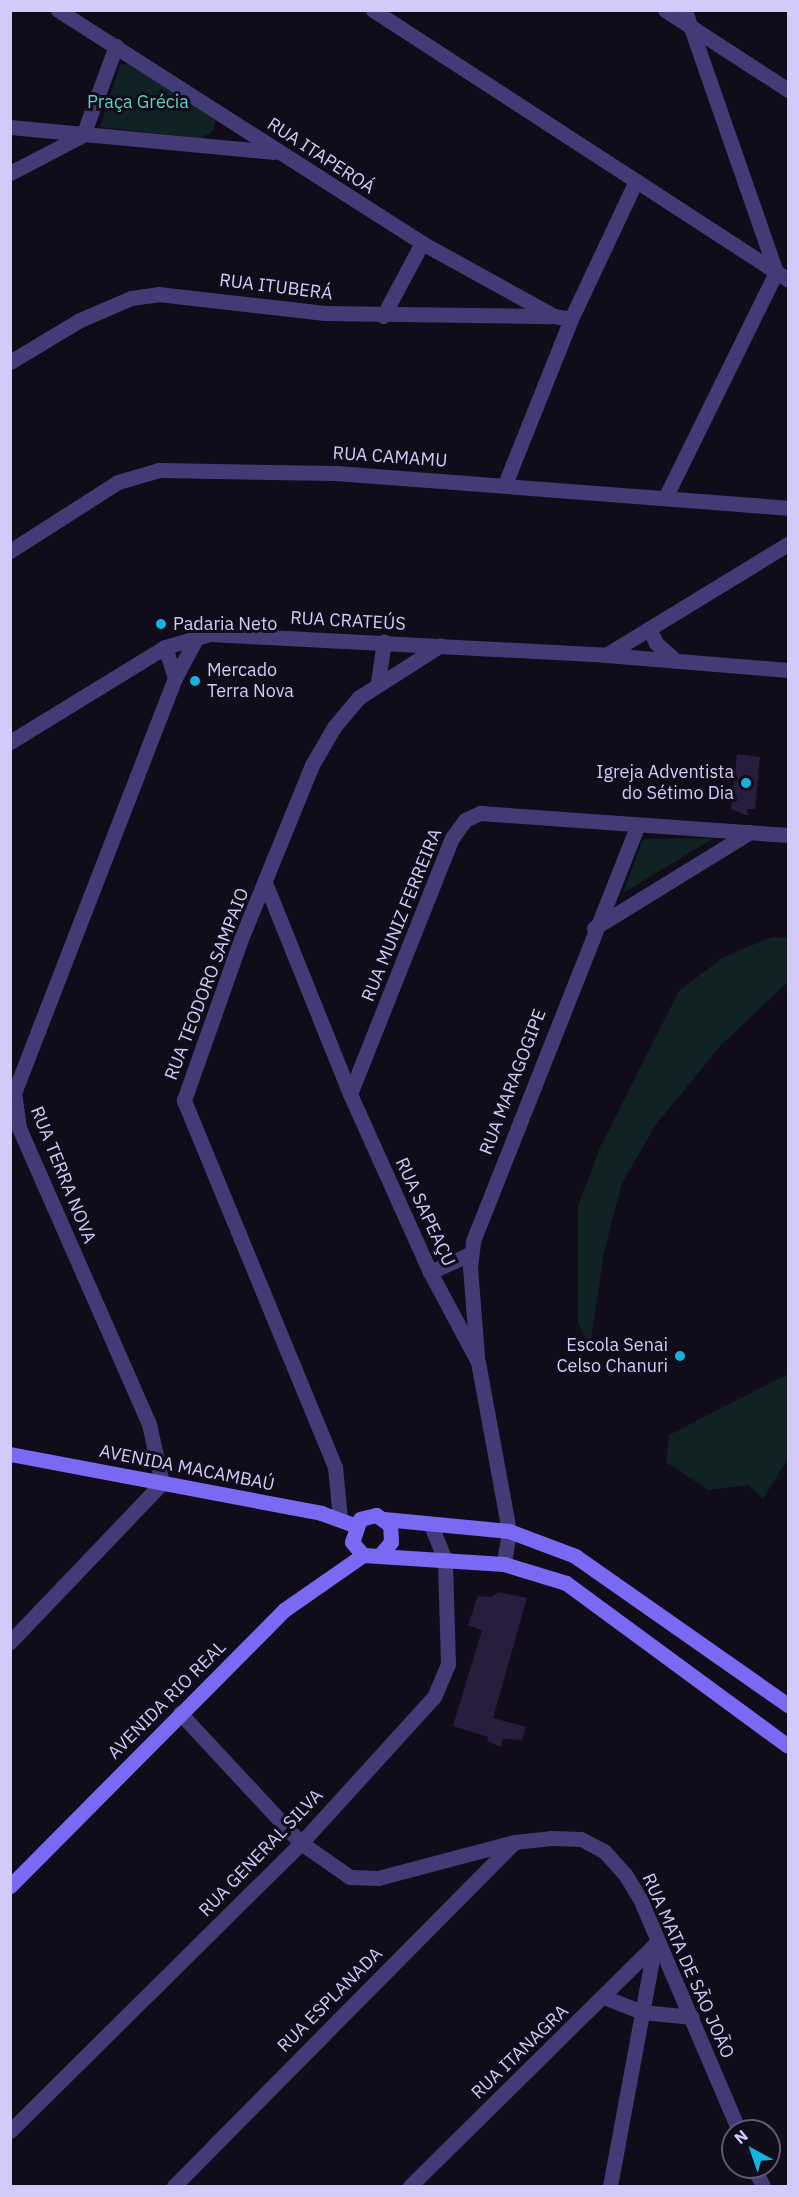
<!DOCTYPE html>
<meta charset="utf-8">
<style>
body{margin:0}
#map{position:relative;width:799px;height:2197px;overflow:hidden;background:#100c1a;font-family:"IBM Plex Sans",sans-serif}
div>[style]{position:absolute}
.green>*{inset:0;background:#102223}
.building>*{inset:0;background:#271e3d}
.street>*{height:15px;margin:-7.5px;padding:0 7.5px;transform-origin:7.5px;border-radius:7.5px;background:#433b75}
.secondary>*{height:15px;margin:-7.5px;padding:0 7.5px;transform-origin:7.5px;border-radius:7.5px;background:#7a69f2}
.dots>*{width:16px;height:16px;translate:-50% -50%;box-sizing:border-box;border:3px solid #100c1a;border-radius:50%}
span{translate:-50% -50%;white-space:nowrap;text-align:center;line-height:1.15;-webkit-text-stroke:6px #100c1a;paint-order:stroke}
.park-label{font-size:18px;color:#5ed2c1}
.street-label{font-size:18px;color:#d4cafa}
.poi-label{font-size:18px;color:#d4cafa}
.left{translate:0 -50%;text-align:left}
.right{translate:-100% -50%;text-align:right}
.frame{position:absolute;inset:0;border:12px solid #d4cafa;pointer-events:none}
.north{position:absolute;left:721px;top:2119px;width:60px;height:60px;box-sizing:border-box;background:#100c1a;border:2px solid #5e5874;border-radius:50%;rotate:320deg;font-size:16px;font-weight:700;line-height:24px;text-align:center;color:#d4cafa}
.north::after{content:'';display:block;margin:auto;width:21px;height:27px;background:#13b4dc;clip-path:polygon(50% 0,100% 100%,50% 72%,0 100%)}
</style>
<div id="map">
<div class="green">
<i style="clip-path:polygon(128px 64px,216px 119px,213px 131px,200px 138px,100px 127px,120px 65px)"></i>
<i style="clip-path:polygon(714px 838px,623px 893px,643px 839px)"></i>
<i style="clip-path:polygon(772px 937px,788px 938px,788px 982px,721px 1045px,655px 1126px,622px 1183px,604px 1252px,590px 1347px,578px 1323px,578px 1206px,601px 1145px,679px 991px,722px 958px)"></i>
<i style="clip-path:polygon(788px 1374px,788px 1458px,763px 1499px,748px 1485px,708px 1490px,666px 1462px,669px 1435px)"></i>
</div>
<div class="building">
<i style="clip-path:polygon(737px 754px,760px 757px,755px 809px,747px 809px,748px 816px,731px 809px)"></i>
<i style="clip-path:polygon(498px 1592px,527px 1598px,493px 1718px,526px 1727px,522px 1740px,503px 1739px,501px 1747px,487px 1741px,488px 1737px,453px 1726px,482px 1630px,468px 1625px,478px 1596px,492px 1597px)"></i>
</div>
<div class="street">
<i style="left:58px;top:10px;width:432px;rotate:32.6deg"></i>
<i style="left:422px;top:243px;width:151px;rotate:28.9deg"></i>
<i style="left:554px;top:316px;width:17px;rotate:10deg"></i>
<i style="left:373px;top:10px;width:495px;rotate:33deg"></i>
<i style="left:665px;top:10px;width:147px;rotate:33deg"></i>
<i style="left:10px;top:127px;width:265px;rotate:5.4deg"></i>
<i style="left:10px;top:173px;width:82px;rotate:-27.5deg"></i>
<i style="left:83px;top:135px;width:95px;rotate:-69.7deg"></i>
<i style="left:383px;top:316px;width:83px;rotate:-61.9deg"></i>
<i style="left:10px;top:362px;width:82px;rotate:-31deg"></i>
<i style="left:80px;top:320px;width:56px;rotate:-23.3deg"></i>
<i style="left:131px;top:298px;width:27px;rotate:-8deg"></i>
<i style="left:158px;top:294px;width:168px;rotate:6.5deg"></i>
<i style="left:325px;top:313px;width:226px;rotate:0.8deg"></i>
<i style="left:505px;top:484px;width:178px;rotate:-68.2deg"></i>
<i style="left:571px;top:319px;width:153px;rotate:-64.8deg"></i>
<i style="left:665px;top:498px;width:252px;rotate:-63.8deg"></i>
<i style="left:776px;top:272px;width:277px;rotate:-109.2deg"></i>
<i style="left:10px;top:551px;width:128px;rotate:-32.6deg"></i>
<i style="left:118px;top:482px;width:43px;rotate:-16.3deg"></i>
<i style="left:159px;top:470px;width:177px;rotate:1deg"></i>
<i style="left:336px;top:473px;width:453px;rotate:4.4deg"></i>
<i style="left:649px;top:629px;width:16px;rotate:63deg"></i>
<i style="left:656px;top:643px;width:27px;rotate:42deg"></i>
<i style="left:165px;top:647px;width:33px;rotate:72deg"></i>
<i style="left:606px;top:655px;width:213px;rotate:-31.4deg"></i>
<i style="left:378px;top:682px;width:41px;rotate:-81.7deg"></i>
<i style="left:10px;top:742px;width:182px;rotate:-31.5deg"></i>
<i style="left:165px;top:647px;width:47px;rotate:-16.1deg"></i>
<i style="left:210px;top:634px;width:397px;rotate:3deg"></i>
<i style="left:606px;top:655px;width:183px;rotate:4.7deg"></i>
<i style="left:266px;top:885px;width:225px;rotate:68.1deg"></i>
<i style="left:350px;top:1094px;width:195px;rotate:65.8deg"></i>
<i style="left:430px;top:1272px;width:102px;rotate:61.9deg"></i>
<i style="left:478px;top:1362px;width:172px;rotate:79.6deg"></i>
<i style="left:509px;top:1531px;width:33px;rotate:99deg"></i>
<i style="left:594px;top:928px;width:183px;rotate:-31.6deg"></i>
<i style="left:350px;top:1094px;width:276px;rotate:-68.3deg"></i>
<i style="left:452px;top:838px;width:22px;rotate:-54deg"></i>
<i style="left:465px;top:820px;width:17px;rotate:-25deg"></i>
<i style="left:480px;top:813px;width:309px;rotate:4.1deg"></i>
<i style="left:430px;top:1272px;width:44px;rotate:-24.2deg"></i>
<i style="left:477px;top:1356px;width:89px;rotate:-94.5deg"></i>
<i style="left:470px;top:1267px;width:26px;rotate:-83deg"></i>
<i style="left:473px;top:1241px;width:448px;rotate:-68.4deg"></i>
<i style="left:340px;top:1518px;width:51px;rotate:-95.6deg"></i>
<i style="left:335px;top:1467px;width:397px;rotate:-112.4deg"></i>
<i style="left:184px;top:1100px;width:171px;rotate:-70.5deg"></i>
<i style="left:241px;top:939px;width:188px;rotate:-67.8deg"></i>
<i style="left:312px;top:765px;width:44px;rotate:-59.9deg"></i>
<i style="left:334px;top:727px;width:38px;rotate:-50deg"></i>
<i style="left:358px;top:698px;width:98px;rotate:-32.6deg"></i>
<i style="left:10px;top:1642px;width:220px;rotate:-46.3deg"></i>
<i style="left:162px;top:1483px;width:60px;rotate:-102.4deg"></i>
<i style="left:149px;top:1424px;width:323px;rotate:-113.7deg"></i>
<i style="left:19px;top:1128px;width:35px;rotate:-98deg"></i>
<i style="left:14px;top:1093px;width:445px;rotate:-68.8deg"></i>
<i style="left:175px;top:678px;width:47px;rotate:-61.8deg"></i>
<i style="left:180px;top:1713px;width:178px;rotate:47.1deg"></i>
<i style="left:301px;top:1843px;width:60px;rotate:34.8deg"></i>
<i style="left:350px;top:1877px;width:28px;rotate:2deg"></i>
<i style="left:378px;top:1878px;width:141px;rotate:-14.8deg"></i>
<i style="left:514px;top:1842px;width:37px;rotate:-6deg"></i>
<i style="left:551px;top:1838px;width:30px;rotate:2deg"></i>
<i style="left:581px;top:1839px;width:26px;rotate:28deg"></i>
<i style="left:604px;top:1851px;width:31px;rotate:48deg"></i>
<i style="left:625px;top:1874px;width:31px;rotate:59deg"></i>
<i style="left:641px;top:1901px;width:250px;rotate:66.9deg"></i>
<i style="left:604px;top:1997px;width:41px;rotate:21.5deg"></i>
<i style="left:642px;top:2012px;width:50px;rotate:5.7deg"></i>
<i style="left:10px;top:2131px;width:409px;rotate:-44.7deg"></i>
<i style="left:301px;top:1843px;width:197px;rotate:-47.7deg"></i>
<i style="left:434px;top:1697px;width:36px;rotate:-67deg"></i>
<i style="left:448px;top:1664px;width:104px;rotate:-91.7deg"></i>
<i style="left:445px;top:1560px;width:35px;rotate:-112deg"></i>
<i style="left:753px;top:2167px;width:21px;rotate:62deg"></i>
<i style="left:174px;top:2186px;width:483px;rotate:-45.3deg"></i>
<i style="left:410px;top:2186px;width:344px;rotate:-44.6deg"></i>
<i style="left:610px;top:2186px;width:246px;rotate:-79.5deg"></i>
</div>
<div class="secondary">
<i style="left:10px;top:1454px;width:317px;rotate:10.7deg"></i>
<i style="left:321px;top:1513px;width:35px;rotate:20deg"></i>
<i style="left:384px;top:1519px;width:126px;rotate:5.5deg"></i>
<i style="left:509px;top:1531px;width:71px;rotate:20.7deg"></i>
<i style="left:575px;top:1556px;width:260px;rotate:35deg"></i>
<i style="left:380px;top:1555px;width:17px;rotate:-50deg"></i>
<i style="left:391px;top:1542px;width:17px;rotate:-93deg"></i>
<i style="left:390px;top:1525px;width:17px;rotate:-144deg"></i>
<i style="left:376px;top:1515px;width:16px;rotate:166deg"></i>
<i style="left:360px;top:1519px;width:24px;rotate:109deg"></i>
<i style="left:352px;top:1542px;width:17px;rotate:50deg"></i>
<i style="left:363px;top:1555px;width:141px;rotate:3.7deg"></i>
<i style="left:504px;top:1564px;width:65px;rotate:17deg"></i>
<i style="left:566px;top:1583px;width:275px;rotate:36.3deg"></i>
<i style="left:10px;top:1886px;width:389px;rotate:-45.2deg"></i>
<i style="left:284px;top:1610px;width:96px;rotate:-34.8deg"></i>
</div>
<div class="dots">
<i style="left:161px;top:624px;background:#13b4dc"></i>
<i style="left:195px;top:681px;background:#13b4dc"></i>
<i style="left:746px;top:783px;background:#13b4dc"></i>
<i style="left:680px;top:1356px;background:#13b4dc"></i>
</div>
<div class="park-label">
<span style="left:138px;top:102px">Praça Grécia</span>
</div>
<div class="street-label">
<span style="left:321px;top:156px;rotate:33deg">RUA ITAPEROÁ</span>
<span style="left:276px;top:287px;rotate:7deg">RUA ITUBERÁ</span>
<span style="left:390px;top:457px;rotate:4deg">RUA CAMAMU</span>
<span style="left:348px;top:621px;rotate:3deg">RUA CRATEÚS</span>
<span style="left:402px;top:915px;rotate:-68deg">RUA MUNIZ FERREIRA</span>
<span style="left:207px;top:984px;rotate:-69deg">RUA TEODORO SAMPAIO</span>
<span style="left:513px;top:1082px;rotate:-69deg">RUA MARAGOGIPE</span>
<span style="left:63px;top:1175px;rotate:68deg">RUA TERRA NOVA</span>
<span style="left:425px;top:1212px;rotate:65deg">RUA SAPEAÇU</span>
<span style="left:187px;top:1468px;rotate:11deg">AVENIDA MACAMBAÚ</span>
<span style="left:167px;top:1700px;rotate:-45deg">AVENIDA RIO REAL</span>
<span style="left:261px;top:1853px;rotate:-46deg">RUA GENERAL SILVA</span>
<span style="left:688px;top:1966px;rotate:66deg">RUA MATA DE SÃO JOÃO</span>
<span style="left:330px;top:2000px;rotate:-45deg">RUA ESPLANADA</span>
<span style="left:520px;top:2052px;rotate:-44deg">RUA ITANAGRA</span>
</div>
<div class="poi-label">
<span class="left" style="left:173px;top:624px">Padaria Neto</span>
<span class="left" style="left:207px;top:681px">Mercado<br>Terra Nova</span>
<span class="right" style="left:734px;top:783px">Igreja Adventista<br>do Sétimo Dia</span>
<span class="right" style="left:668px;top:1356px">Escola Senai<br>Celso Chanuri</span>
</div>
<div class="frame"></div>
<div class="north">N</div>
</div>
